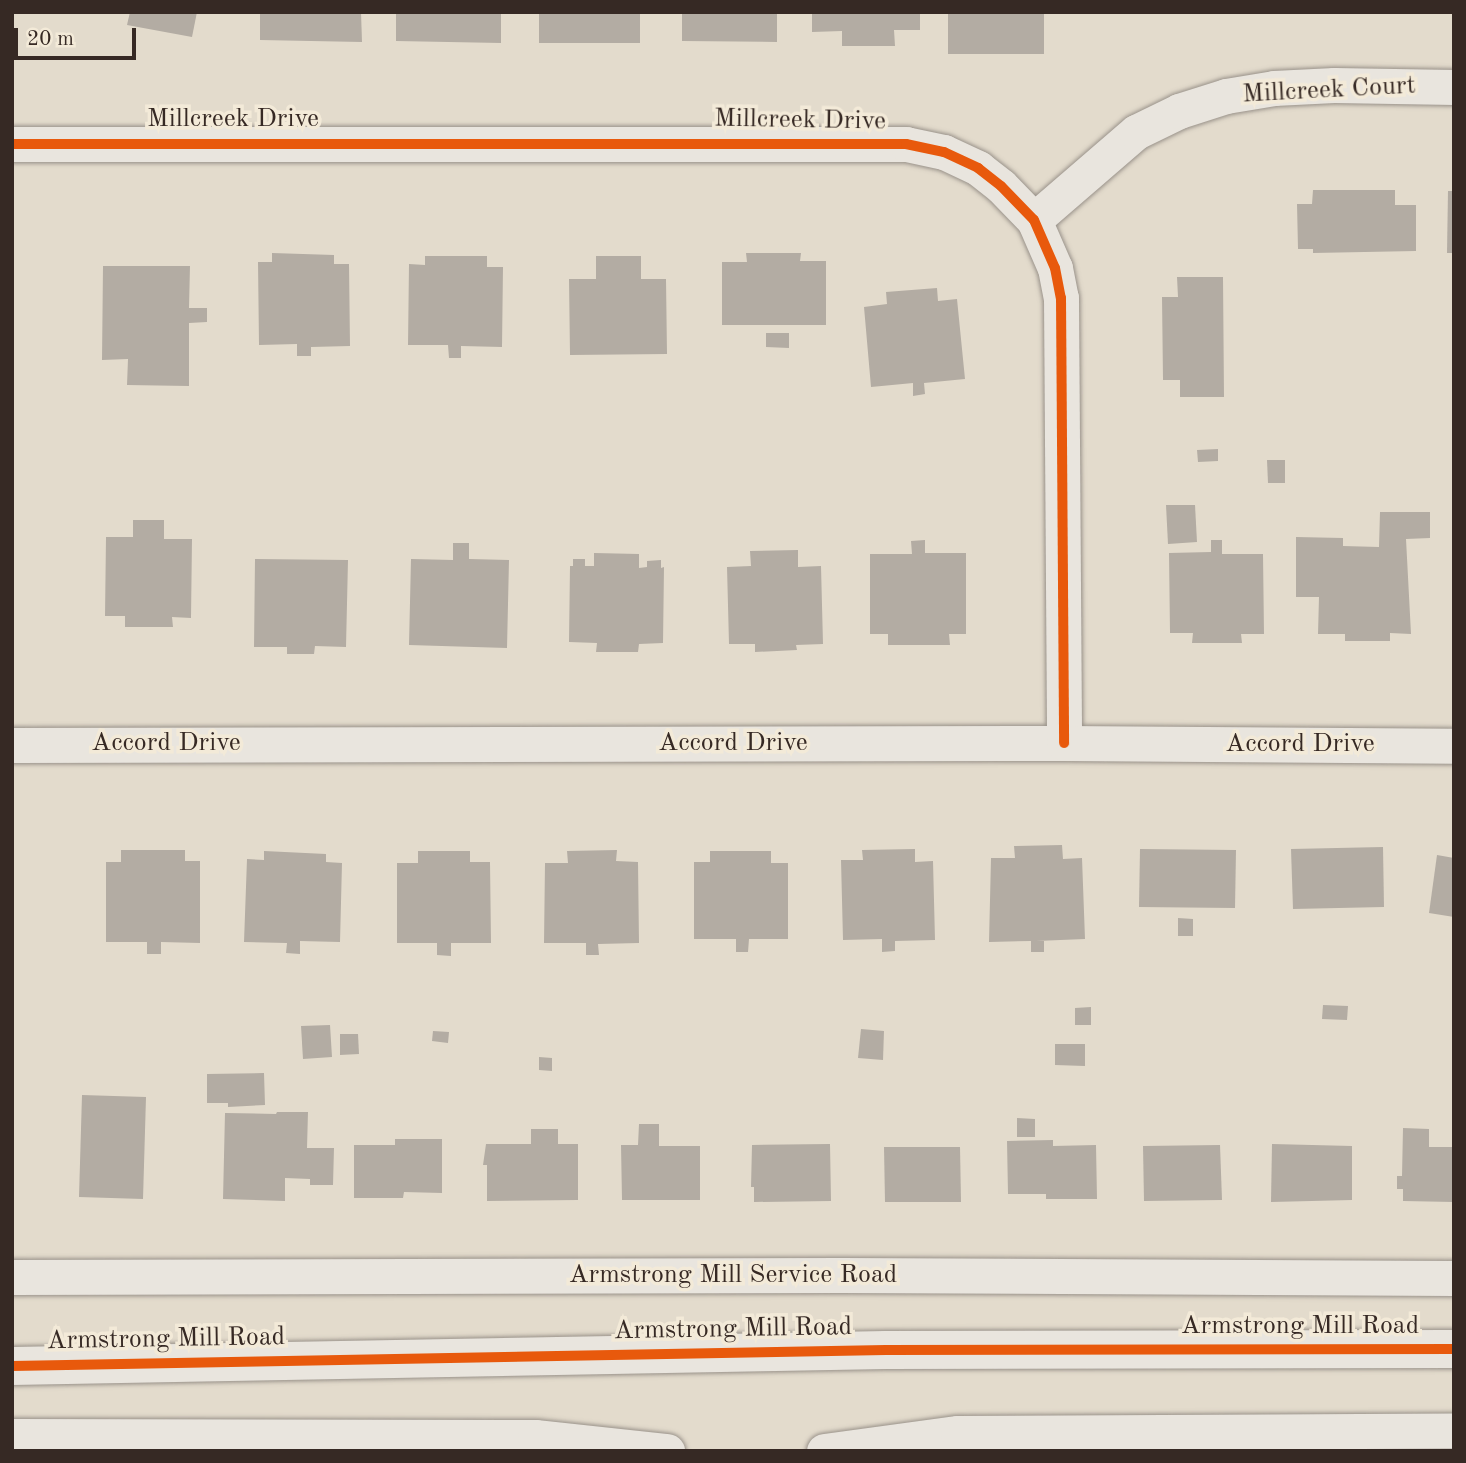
<!DOCTYPE html>
<style>
body{margin:0}
#map{position:relative;width:1466px;height:1463px;overflow:hidden;background:#e3dbcc;font-family:"Old Standard TT",serif}
div>[style]{position:absolute}
.building>*{inset:0;background:#b3aca3}
.roads{filter:drop-shadow(0 0 2px #99928a) drop-shadow(0 0 2px #99928a)}
.street>*{height:35px;margin:-17.5px;padding:0 17.5px;transform-origin:17.5px;border-radius:17.5px;background:#e9e5de}
.secondary>*{height:38px;margin:-19px;padding:0 19px;transform-origin:19px;border-radius:19px;background:#e9e5de}
.cycleway>*{height:10px;margin:-5px;padding:0 5px;transform-origin:5px;border-radius:5px;background:#e8590c}
span{translate:-50% -50%;white-space:nowrap;text-align:center;line-height:1.15;-webkit-text-stroke:7px #f3ead8;paint-order:stroke}
.street-label{font-size:26px;color:#362924}
.frame{position:absolute;inset:0;border:14px solid #362924;pointer-events:none}
.scale{position:absolute;left:14px;top:28px;width:122px;height:32px;box-sizing:border-box;border:4px solid #362924;border-top:0;padding-left:9px;font-size:21px;line-height:24px;white-space:nowrap;color:#362924;-webkit-text-stroke:5px #f3ead8;paint-order:stroke}
</style>
<div id="map">
<div class="building">
<i style="clip-path:polygon(130px 12px,197px 12px,192px 37px,127px 25px)"></i>
<i style="clip-path:polygon(260px 12px,361px 12px,362px 42px,260px 40px)"></i>
<i style="clip-path:polygon(396px 12px,501px 12px,501px 43px,396px 41px)"></i>
<i style="clip-path:polygon(539px 12px,640px 12px,640px 43px,539px 43px)"></i>
<i style="clip-path:polygon(682px 12px,777px 12px,777px 42px,682px 41px)"></i>
<i style="clip-path:polygon(812px 12px,920px 12px,920px 30px,894px 30px,895px 46px,842px 46px,842px 31px,812px 32px)"></i>
<i style="clip-path:polygon(948px 12px,1044px 12px,1044px 54px,948px 54px)"></i>
<i style="clip-path:polygon(1313px 190px,1395px 190px,1395px 205px,1416px 205px,1416px 251px,1313px 253px,1313px 249px,1298px 249px,1297px 204px,1312px 204px)"></i>
<i style="clip-path:polygon(1448px 191px,1454px 191px,1454px 253px,1447px 253px)"></i>
<i style="clip-path:polygon(272px 253px,334px 255px,334px 264px,349px 264px,350px 346px,311px 347px,311px 356px,297px 356px,297px 344px,259px 345px,258px 262px,272px 262px)"></i>
<i style="clip-path:polygon(746px 253px,801px 253px,800px 261px,826px 261px,826px 325px,722px 325px,722px 262px,747px 262px)"></i>
<i style="clip-path:polygon(425px 256px,487px 256px,487px 267px,503px 267px,502px 347px,461px 346px,461px 358px,449px 358px,448px 345px,408px 345px,409px 264px,425px 265px)"></i>
<i style="clip-path:polygon(596px 256px,641px 256px,641px 279px,666px 279px,667px 354px,570px 355px,569px 279px,596px 279px)"></i>
<i style="clip-path:polygon(103px 266px,190px 266px,189px 308px,207px 308px,207px 322px,189px 323px,189px 386px,127px 385px,128px 359px,102px 360px)"></i>
<i style="clip-path:polygon(1177px 277px,1223px 277px,1224px 397px,1180px 397px,1180px 380px,1163px 380px,1162px 297px,1178px 297px)"></i>
<i style="clip-path:polygon(937px 288px,938px 301px,957px 299px,965px 379px,924px 383px,925px 394px,913px 396px,913px 383px,871px 387px,864px 307px,887px 304px,886px 292px)"></i>
<i style="clip-path:polygon(766px 333px,789px 333px,789px 348px,766px 347px)"></i>
<i style="clip-path:polygon(1218px 449px,1218px 461px,1198px 462px,1197px 450px)"></i>
<i style="clip-path:polygon(1267px 460px,1285px 460px,1285px 483px,1268px 483px)"></i>
<i style="clip-path:polygon(1166px 505px,1195px 505px,1197px 542px,1168px 544px)"></i>
<i style="clip-path:polygon(1380px 512px,1430px 512px,1430px 538px,1406px 539px,1411px 634px,1390px 633px,1390px 641px,1345px 641px,1345px 634px,1318px 634px,1319px 597px,1296px 597px,1296px 537px,1343px 538px,1343px 546px,1379px 547px)"></i>
<i style="clip-path:polygon(133px 520px,164px 520px,164px 539px,192px 539px,191px 618px,172px 617px,173px 627px,125px 627px,125px 616px,105px 616px,106px 537px,133px 537px)"></i>
<i style="clip-path:polygon(925px 540px,925px 553px,966px 553px,966px 634px,949px 634px,950px 645px,888px 645px,888px 634px,870px 634px,870px 554px,912px 554px,911px 541px)"></i>
<i style="clip-path:polygon(1211px 540px,1222px 540px,1222px 554px,1263px 554px,1264px 634px,1241px 634px,1242px 643px,1192px 643px,1193px 633px,1170px 633px,1169px 553px,1211px 552px)"></i>
<i style="clip-path:polygon(453px 543px,469px 543px,469px 559px,509px 560px,507px 648px,409px 645px,411px 559px,453px 560px)"></i>
<i style="clip-path:polygon(798px 550px,798px 567px,821px 566px,823px 644px,796px 645px,797px 650px,755px 652px,755px 644px,729px 644px,727px 567px,751px 566px,750px 551px)"></i>
<i style="clip-path:polygon(594px 553px,639px 554px,639px 568px,647px 567px,647px 561px,661px 560px,661px 568px,664px 567px,663px 643px,639px 644px,638px 652px,596px 652px,597px 643px,569px 642px,570px 566px,573px 566px,573px 559px,585px 559px,585px 566px,594px 566px)"></i>
<i style="clip-path:polygon(255px 559px,348px 560px,346px 647px,315px 646px,314px 654px,287px 654px,287px 647px,254px 647px)"></i>
<i style="clip-path:polygon(1062px 845px,1063px 859px,1082px 858px,1085px 939px,1036px 941px,1044px 941px,1044px 952px,1031px 952px,1031px 941px,989px 942px,991px 858px,1015px 858px,1014px 846px)"></i>
<i style="clip-path:polygon(1383px 847px,1384px 907px,1293px 909px,1291px 849px)"></i>
<i style="clip-path:polygon(915px 849px,915px 862px,933px 861px,935px 940px,895px 941px,895px 951px,882px 952px,882px 939px,843px 940px,841px 860px,863px 860px,862px 850px)"></i>
<i style="clip-path:polygon(1140px 849px,1236px 850px,1235px 908px,1139px 907px)"></i>
<i style="clip-path:polygon(121px 850px,185px 850px,185px 861px,200px 861px,200px 943px,161px 942px,161px 954px,147px 954px,147px 942px,106px 942px,106px 862px,121px 862px)"></i>
<i style="clip-path:polygon(617px 850px,616px 861px,638px 862px,639px 943px,598px 944px,599px 955px,586px 955px,586px 943px,544px 943px,545px 863px,568px 863px,567px 851px)"></i>
<i style="clip-path:polygon(264px 851px,326px 854px,326px 862px,342px 863px,340px 942px,300px 941px,300px 954px,286px 953px,287px 943px,244px 942px,247px 859px,264px 860px)"></i>
<i style="clip-path:polygon(418px 851px,470px 851px,470px 862px,490px 862px,491px 943px,451px 943px,451px 956px,437px 955px,437px 943px,397px 943px,397px 863px,418px 863px)"></i>
<i style="clip-path:polygon(710px 851px,771px 851px,771px 863px,788px 863px,788px 939px,749px 939px,748px 952px,736px 952px,736px 939px,694px 939px,694px 862px,710px 862px)"></i>
<i style="clip-path:polygon(1437px 855px,1454px 858px,1454px 917px,1429px 913px)"></i>
<i style="clip-path:polygon(1178px 918px,1193px 919px,1193px 936px,1178px 936px)"></i>
<i style="clip-path:polygon(1323px 1005px,1348px 1006px,1347px 1020px,1322px 1019px)"></i>
<i style="clip-path:polygon(1091px 1007px,1091px 1025px,1075px 1025px,1075px 1008px)"></i>
<i style="clip-path:polygon(330px 1025px,332px 1057px,303px 1059px,301px 1026px)"></i>
<i style="clip-path:polygon(861px 1029px,884px 1031px,883px 1060px,858px 1058px)"></i>
<i style="clip-path:polygon(433px 1031px,449px 1032px,448px 1043px,432px 1041px)"></i>
<i style="clip-path:polygon(340px 1034px,358px 1034px,359px 1054px,340px 1055px)"></i>
<i style="clip-path:polygon(1055px 1044px,1085px 1044px,1085px 1066px,1055px 1065px)"></i>
<i style="clip-path:polygon(539px 1057px,552px 1058px,552px 1071px,539px 1070px)"></i>
<i style="clip-path:polygon(264px 1073px,265px 1105px,228px 1107px,228px 1103px,207px 1103px,207px 1074px)"></i>
<i style="clip-path:polygon(82px 1095px,146px 1097px,143px 1199px,79px 1197px)"></i>
<i style="clip-path:polygon(277px 1112px,308px 1112px,307px 1148px,334px 1148px,333px 1185px,310px 1185px,310px 1179px,285px 1178px,285px 1201px,223px 1199px,225px 1113px,276px 1114px)"></i>
<i style="clip-path:polygon(1017px 1118px,1035px 1119px,1035px 1137px,1017px 1137px)"></i>
<i style="clip-path:polygon(639px 1124px,659px 1124px,659px 1146px,700px 1146px,700px 1200px,622px 1200px,621px 1145px,638px 1145px)"></i>
<i style="clip-path:polygon(1403px 1128px,1429px 1129px,1429px 1147px,1454px 1147px,1454px 1202px,1403px 1201px,1403px 1189px,1397px 1189px,1397px 1176px,1402px 1176px)"></i>
<i style="clip-path:polygon(531px 1129px,558px 1129px,558px 1144px,578px 1144px,578px 1200px,487px 1201px,487px 1165px,483px 1165px,486px 1144px,531px 1144px)"></i>
<i style="clip-path:polygon(395px 1139px,442px 1139px,442px 1193px,404px 1192px,403px 1198px,354px 1198px,354px 1145px,395px 1145px)"></i>
<i style="clip-path:polygon(1053px 1140px,1053px 1146px,1096px 1145px,1097px 1199px,1046px 1199px,1046px 1194px,1008px 1194px,1007px 1141px)"></i>
<i style="clip-path:polygon(830px 1144px,831px 1201px,754px 1202px,754px 1187px,751px 1187px,752px 1145px)"></i>
<i style="clip-path:polygon(1272px 1144px,1352px 1146px,1352px 1200px,1271px 1202px)"></i>
<i style="clip-path:polygon(1220px 1145px,1222px 1200px,1144px 1201px,1143px 1146px)"></i>
<i style="clip-path:polygon(884px 1147px,960px 1147px,961px 1202px,885px 1202px)"></i>
</div>
<div class="roads">
<div class="street">
<i style="left:12px;top:144px;width:894px"></i>
<i style="left:906px;top:144px;width:39px;rotate:12deg"></i>
<i style="left:944px;top:152px;width:38px;rotate:25deg"></i>
<i style="left:978px;top:168px;width:29px;rotate:38deg"></i>
<i style="left:1001px;top:186px;width:47px;rotate:45.9deg"></i>
<i style="left:1034px;top:220px;width:52px;rotate:66.4deg"></i>
<i style="left:1055px;top:268px;width:31px;rotate:79deg"></i>
<i style="left:1061px;top:298px;width:445px;rotate:89.6deg"></i>
<i style="left:1034px;top:220px;width:135px;rotate:-40.8deg"></i>
<i style="left:1136px;top:132px;width:48px;rotate:-26deg"></i>
<i style="left:1179px;top:111px;width:49px;rotate:-17.7deg"></i>
<i style="left:1226px;top:96px;width:49px;rotate:-9.5deg"></i>
<i style="left:1274px;top:88px;width:60px;rotate:-2.9deg"></i>
<i style="left:1334px;top:85px;width:120px;rotate:1deg"></i>
<i style="left:12px;top:745px;width:1052px;rotate:-0.11deg"></i>
<i style="left:1064px;top:743px;width:390px;rotate:0.4deg"></i>
<i style="left:12px;top:1277px;width:829px;rotate:-0.14deg"></i>
<i style="left:841px;top:1275px;width:613px;rotate:0.28deg"></i>
<i style="left:12px;top:1436px;width:523px;rotate:0.11deg"></i>
<i style="left:535px;top:1437px;width:133px;rotate:6.1deg"></i>
<i style="left:824px;top:1451px;width:135px;rotate:-7.7deg"></i>
<i style="left:958px;top:1433px;width:496px;rotate:-0.3deg"></i>
</div>
<div class="secondary">
<i style="left:12px;top:1366px;width:874px;rotate:-1.05deg"></i>
<i style="left:886px;top:1350px;width:568px;rotate:-0.1deg"></i>
</div>
</div>
<div class="cycleway">
<i style="left:12px;top:144px;width:894px"></i>
<i style="left:906px;top:144px;width:39px;rotate:12deg"></i>
<i style="left:944px;top:152px;width:38px;rotate:25deg"></i>
<i style="left:978px;top:168px;width:29px;rotate:38deg"></i>
<i style="left:1001px;top:186px;width:47px;rotate:45.9deg"></i>
<i style="left:1034px;top:220px;width:52px;rotate:66.4deg"></i>
<i style="left:1055px;top:268px;width:31px;rotate:79deg"></i>
<i style="left:1061px;top:298px;width:445px;rotate:89.6deg"></i>
<i style="left:12px;top:1366px;width:874px;rotate:-1.05deg"></i>
<i style="left:886px;top:1350px;width:568px;rotate:-0.1deg"></i>
</div>
<div class="street-label">
<span style="left:1329px;top:91px;rotate:-3deg">Millcreek Court</span>
<span style="left:233px;top:120px">Millcreek Drive</span>
<span style="left:800px;top:121px;rotate:1deg">Millcreek Drive</span>
<span style="left:166px;top:744px">Accord Drive</span>
<span style="left:733px;top:744px">Accord Drive</span>
<span style="left:1300px;top:745px">Accord Drive</span>
<span style="left:733px;top:1276px">Armstrong Mill Service Road</span>
<span style="left:1300px;top:1327px">Armstrong Mill Road</span>
<span style="left:733px;top:1330px;rotate:-1deg">Armstrong Mill Road</span>
<span style="left:166px;top:1340px;rotate:-1deg">Armstrong Mill Road</span>
</div>
<div class="frame"></div>
<div class="scale">20 m</div>
</div>
